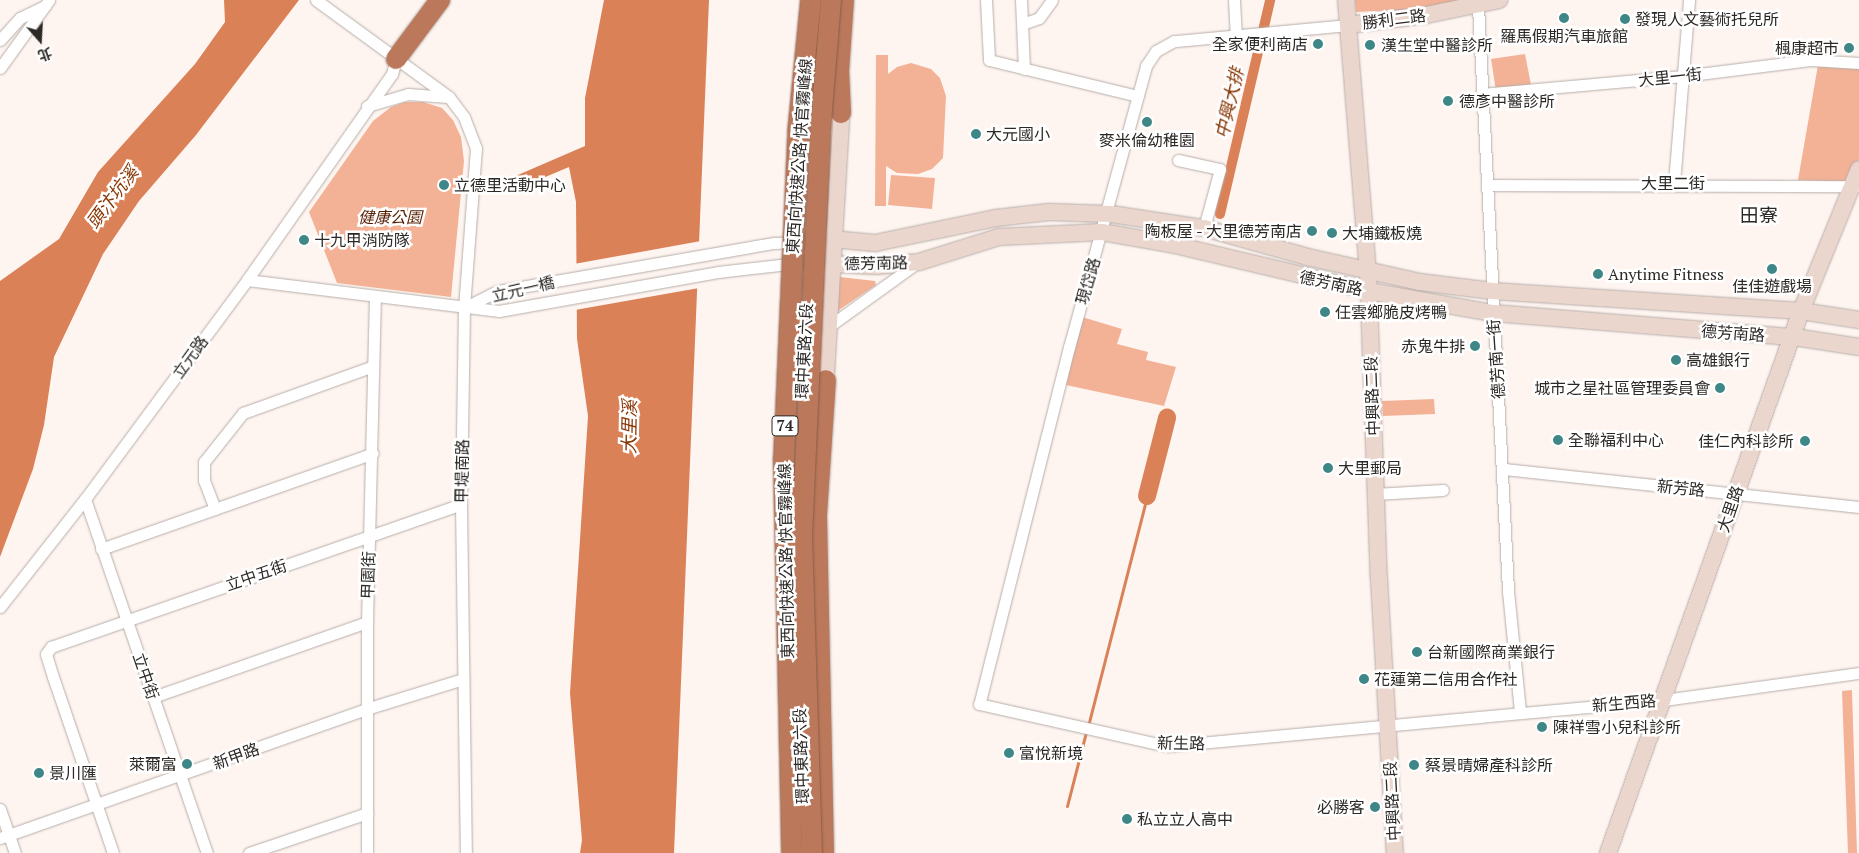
<!DOCTYPE html>
<meta charset="utf-8">
<style>
body{margin:0}
#map{position:relative;width:1859px;height:853px;overflow:hidden;background:#fef5f1;font-family:"PT Serif","Noto Sans TC",serif}
div>[style]{position:absolute}
.green>*{inset:0;background:#f3b296}
.water>*{inset:0;background:#db8158}
.pier>*{inset:0;background:#fef5f1}
.stream>*{height:3px;margin:-1.5px;padding:0 1.5px;transform-origin:1.5px;border-radius:1.5px;background:#db8158}
.canal>*{height:10px;margin:-5px;padding:0 5px;transform-origin:5px;border-radius:5px;background:#db8158}
.river>*{height:18px;margin:-9px;padding:0 9px;transform-origin:9px;border-radius:9px;background:#db8158}
.roads{filter:drop-shadow(0 0 1px #b7ada8) drop-shadow(0 0 1px #b7ada8)}
.street>*{height:11px;margin:-5.5px;padding:0 5.5px;transform-origin:5.5px;border-radius:5.5px;background:#fff}
.secondary>*{height:16px;margin:-8px;padding:0 8px;transform-origin:8px;border-radius:8px;background:#ebd6ce}
.highway>*{height:20px;margin:-10px;padding:0 10px;transform-origin:10px;border-radius:10px;background:#bb785b}
.bridges{filter:drop-shadow(0 0 1px #895c48) drop-shadow(0 0 1px #895c48)}
.highway-bridge>*{height:20px;margin:-10px;padding:0 10px;transform-origin:10px;border-radius:10px;background:#bb785b}
.dots>*{width:14px;height:14px;translate:-50% -50%;box-sizing:border-box;border:2px solid #fff;border-radius:50%}
span{translate:-50% -50%;white-space:nowrap;text-align:center;line-height:1.15;-webkit-text-stroke:5px #fff;paint-order:stroke}
.shield-label span{padding:1px 4px;background:#fff;border:1px solid;border-radius:4px;-webkit-text-stroke-width:0}
.shield-label{font-size:15px;color:#2c2826;font-weight:700}
.street-label{font-size:16px;color:#2c2826}
.poi-label{font-size:16px;color:#2c2826}
.left{translate:0 -50%;text-align:left}
.right{translate:-100% -50%;text-align:right}
.park-label{font-size:16px;color:#561d00;font-style:italic}
.water-label{font-size:18px;color:#883605;font-style:italic}
.quarter-label{font-size:19px;color:#2c2826}
.north{position:absolute;left:15px;top:15px;width:50px;height:50px;-webkit-text-stroke:4px #fff;paint-order:stroke;rotate:161deg;font-size:14px;font-weight:700;line-height:20px;text-align:center;color:#2c2826}
.north::after{content:'';display:block;margin:auto;width:18px;height:22px;background:#2c2826;clip-path:polygon(50% 0,100% 100%,50% 72%,0 100%)}
</style>
<div id="map">
<div class="green">
<i style="clip-path:polygon(1355px 0,1482px 0,1426px 9px,1356px 12px)"></i>
<i style="clip-path:polygon(1525px 54px,1531px 85px,1496px 91px,1491px 59px)"></i>
<i style="clip-path:polygon(876px 55px,888px 55px,888px 74px,897px 67px,911px 63px,931px 69px,940px 78px,946px 96px,943px 158px,932px 169px,918px 174px,897px 173px,886px 166px,886px 206px,875px 206px)"></i>
<i style="clip-path:polygon(1818px 65px,1859px 67px,1859px 159px,1852px 182px,1798px 180px)"></i>
<i style="clip-path:polygon(405px 102px,423px 102px,442px 108px,453px 120px,461px 137px,464px 161px,451px 297px,337px 283px,309px 212px,373px 121px,391px 107px)"></i>
<i style="clip-path:polygon(891px 175px,935px 178px,932px 209px,888px 205px)"></i>
<i style="clip-path:polygon(840px 277px,875px 281px,876px 285px,836px 312px,837px 279px)"></i>
<i style="clip-path:polygon(1082px 317px,1122px 329px,1117px 344px,1148px 352px,1146px 360px,1176px 367px,1164px 406px,1066px 385px)"></i>
<i style="clip-path:polygon(1434px 399px,1435px 414px,1383px 416px,1382px 401px)"></i>
<i style="clip-path:polygon(1852px 690px,1857px 853px,1848px 853px,1842px 691px)"></i>
</div>
<div class="water">
<i style="clip-path:polygon(224px 0,299px 0,196px 135px,139px 201px,103px 254px,54px 357px,44px 425px,33px 469px,0 557px,0 281px,59px 239px,98px 172px,195px 64px,225px 22px)"></i>
<i style="clip-path:polygon(604px 0,709px 0,674px 853px,580px 853px,582px 840px,570px 693px,588px 416px,577px 339px,576px 202px,569px 167px,512px 191px,506px 180px,585px 146px,585px 98px)"></i>
</div>
<div class="pier">
<i style="clip-path:polygon(701px 241px,699px 288px,575px 310px,574px 264px)"></i>
</div>
<div class="stream">
<i style="left:1088px;top:726px;width:237px;rotate:-75.6deg"></i>
<i style="left:1067px;top:806px;width:76px;rotate:-75.6deg"></i>
</div>
<div class="canal">
<i style="left:1220px;top:214px;width:220px;rotate:-76.8deg"></i>
</div>
<div class="river">
<i style="left:1147px;top:496px;width:81px;rotate:-75.6deg"></i>
</div>
<div class="roads">
<div class="street">
<i style="left:316px;top:0;width:165px;rotate:36.1deg"></i>
<i style="left:449px;top:97px;width:25px;rotate:53deg"></i>
<i style="left:464px;top:117px;width:33px;rotate:69deg"></i>
<i style="left:476px;top:148px;width:160px;rotate:94.3deg"></i>
<i style="left:464px;top:308px;width:196px;rotate:90.9deg"></i>
<i style="left:461px;top:504px;width:349px;rotate:89.2deg"></i>
<i style="left:986px;top:0;width:60px;rotate:87.1deg"></i>
<i style="left:989px;top:60px;width:153px;rotate:13.6deg"></i>
<i style="left:1021px;top:0;width:69px;rotate:87.5deg"></i>
<i style="left:1234px;top:0;width:36px;rotate:87deg"></i>
<i style="left:1478px;top:6px;width:586px;rotate:87.06deg"></i>
<i style="left:1508px;top:591px;width:122px;rotate:84.3deg"></i>
<i style="left:1022px;top:24px;width:18px;rotate:-19deg"></i>
<i style="left:1039px;top:18px;width:22px;rotate:-54deg"></i>
<i style="left:1348px;top:25px;width:175px;rotate:174.7deg"></i>
<i style="left:1174px;top:41px;width:21px;rotate:151deg"></i>
<i style="left:1156px;top:51px;width:18px;rotate:124deg"></i>
<i style="left:1146px;top:66px;width:291px;rotate:105.3deg"></i>
<i style="left:1069px;top:347px;width:368px;rotate:104.1deg"></i>
<i style="left:979px;top:704px;width:193px;rotate:12.6deg"></i>
<i style="left:1167px;top:746px;width:499px;rotate:-5.3deg"></i>
<i style="left:1664px;top:700px;width:197px;rotate:-7.9deg"></i>
<i style="left:0;top:40px;width:30px;rotate:-48deg"></i>
<i style="left:20px;top:18px;width:28px;rotate:-26deg"></i>
<i style="left:0;top:68px;width:84px;rotate:-54.2deg"></i>
<i style="left:1481px;top:94px;width:203px;rotate:-5.1deg"></i>
<i style="left:1683px;top:76px;width:128px;rotate:-7.2deg"></i>
<i style="left:1810px;top:60px;width:49px;rotate:3.5deg"></i>
<i style="left:367px;top:106px;width:43px;rotate:-16.3deg"></i>
<i style="left:408px;top:94px;width:40px;rotate:4.3deg"></i>
<i style="left:1178px;top:160px;width:43px;rotate:12.1deg"></i>
<i style="left:1220px;top:169px;width:61px;rotate:105.2deg"></i>
<i style="left:1674px;top:183px;width:184px;rotate:-85.3deg"></i>
<i style="left:1487px;top:185px;width:370px;rotate:0.2deg"></i>
<i style="left:247px;top:280px;width:254px;rotate:7deg"></i>
<i style="left:499px;top:311px;width:222px;rotate:-10.1deg"></i>
<i style="left:718px;top:272px;width:80px;rotate:-6.5deg"></i>
<i style="left:464px;top:308px;width:38px;rotate:-27deg"></i>
<i style="left:498px;top:291px;width:280px;rotate:-9.9deg"></i>
<i style="left:774px;top:243px;width:23px;rotate:-2deg"></i>
<i style="left:828px;top:327px;width:111px;rotate:-35.8deg"></i>
<i style="left:1504px;top:469px;width:357px;rotate:6.1deg"></i>
<i style="left:1375px;top:494px;width:68px;rotate:-3.4deg"></i>
<i style="left:85px;top:499px;width:374px;rotate:71deg"></i>
<i style="left:215px;top:509px;width:31px;rotate:-111deg"></i>
<i style="left:204px;top:480px;width:18px;rotate:-90deg"></i>
<i style="left:204px;top:462px;width:63px;rotate:-51.5deg"></i>
<i style="left:243px;top:413px;width:136px;rotate:-19.8deg"></i>
<i style="left:101px;top:549px;width:288px;rotate:-19.4deg"></i>
<i style="left:0;top:607px;width:137px;rotate:-51.8deg"></i>
<i style="left:85px;top:499px;width:272px;rotate:-53.5deg"></i>
<i style="left:247px;top:280px;width:252px;rotate:-54.9deg"></i>
<i style="left:392px;top:74px;width:16px;rotate:-75deg"></i>
<i style="left:153px;top:697px;width:227px;rotate:-19.3deg"></i>
<i style="left:0;top:809px;width:46px;rotate:71.2deg"></i>
<i style="left:0;top:838px;width:388px;rotate:-19.4deg"></i>
<i style="left:366px;top:709px;width:102px;rotate:-17.2deg"></i>
<i style="left:113px;top:853px;width:186px;rotate:-108.8deg"></i>
<i style="left:53px;top:677px;width:24px;rotate:-107deg"></i>
<i style="left:46px;top:654px;width:9px;rotate:-54deg"></i>
<i style="left:51px;top:647px;width:434px;rotate:-19.2deg"></i>
<i style="left:249px;top:853px;width:125px;rotate:-18.7deg"></i>
<i style="left:367px;top:853px;width:231px;rotate:-90deg"></i>
<i style="left:367px;top:622px;width:326px;rotate:-88.6deg"></i>
</div>
<div class="secondary">
<i style="left:1346px;top:0;width:272px;rotate:85.4deg"></i>
<i style="left:1368px;top:271px;width:308px;rotate:88deg"></i>
<i style="left:1379px;top:579px;width:274px;rotate:86.7deg"></i>
<i style="left:1348px;top:25px;width:79px;rotate:-7.3deg"></i>
<i style="left:1426px;top:15px;width:75px;rotate:-11.6deg"></i>
<i style="left:809px;top:242px;width:23px;rotate:-7deg"></i>
<i style="left:832px;top:239px;width:43px;rotate:5.3deg"></i>
<i style="left:875px;top:243px;width:124px;rotate:-11.7deg"></i>
<i style="left:996px;top:218px;width:53px;rotate:-6.5deg"></i>
<i style="left:1049px;top:212px;width:62px;rotate:1.8deg"></i>
<i style="left:1111px;top:214px;width:94px;rotate:8.6deg"></i>
<i style="left:1204px;top:228px;width:108px;rotate:15.6deg"></i>
<i style="left:1308px;top:257px;width:115px;rotate:12.6deg"></i>
<i style="left:1420px;top:282px;width:73px;rotate:7.1deg"></i>
<i style="left:1492px;top:291px;width:310px;rotate:3.7deg"></i>
<i style="left:1801px;top:311px;width:59px;rotate:8.8deg"></i>
<i style="left:809px;top:263px;width:67px;rotate:2.6deg"></i>
<i style="left:876px;top:266px;width:43px;rotate:-5.3deg"></i>
<i style="left:919px;top:262px;width:84px;rotate:-17.4deg"></i>
<i style="left:999px;top:237px;width:103px;rotate:-2.8deg"></i>
<i style="left:1102px;top:232px;width:74px;rotate:10.1deg"></i>
<i style="left:1175px;top:245px;width:199px;rotate:13.3deg"></i>
<i style="left:1369px;top:291px;width:126px;rotate:10.1deg"></i>
<i style="left:1493px;top:313px;width:302px;rotate:4.6deg"></i>
<i style="left:1794px;top:337px;width:66px;rotate:8.7deg"></i>
<i style="left:825px;top:391px;width:290px;rotate:-86.6deg"></i>
<i style="left:1608px;top:853px;width:575px;rotate:-70.4deg"></i>
<i style="left:1801px;top:311px;width:153px;rotate:-67.8deg"></i>
</div>
<div class="highway">
<i style="left:396px;top:59px;width:74px;rotate:-53.3deg"></i>
<i style="left:841px;top:113px;width:42px;rotate:-92.7deg"></i>
<i style="left:839px;top:71px;width:71px;rotate:-86deg"></i>
<i style="left:824px;top:853px;width:339px;rotate:-91.2deg"></i>
<i style="left:817px;top:514px;width:134px;rotate:-86.2deg"></i>
</div>
</div>
<div class="bridges">
<div class="highway-bridge">
<i style="left:792px;top:853px;width:396px;rotate:-91.2deg"></i>
<i style="left:784px;top:457px;width:325px;rotate:-87.5deg"></i>
<i style="left:798px;top:132px;width:133px;rotate:-84.4deg"></i>
<i style="left:812px;top:853px;width:316px;rotate:-91.8deg"></i>
<i style="left:802px;top:537px;width:403px;rotate:-87.4deg"></i>
<i style="left:820px;top:134px;width:134px;rotate:-85.3deg"></i>
</div>
</div>
<div class="dots">
<i style="left:1564px;top:18px;background:#3f8787"></i>
<i style="left:1625px;top:19px;background:#3f8787"></i>
<i style="left:1318px;top:44px;background:#3f8787"></i>
<i style="left:1370px;top:45px;background:#3f8787"></i>
<i style="left:1849px;top:48px;background:#3f8787"></i>
<i style="left:1448px;top:101px;background:#3f8787"></i>
<i style="left:1147px;top:122px;background:#3f8787"></i>
<i style="left:976px;top:134px;background:#3f8787"></i>
<i style="left:444px;top:185px;background:#3f8787"></i>
<i style="left:1312px;top:231px;background:#3f8787"></i>
<i style="left:1332px;top:233px;background:#3f8787"></i>
<i style="left:304px;top:240px;background:#3f8787"></i>
<i style="left:1772px;top:269px;background:#3f8787"></i>
<i style="left:1598px;top:274px;background:#3f8787"></i>
<i style="left:1325px;top:312px;background:#3f8787"></i>
<i style="left:1475px;top:346px;background:#3f8787"></i>
<i style="left:1676px;top:360px;background:#3f8787"></i>
<i style="left:1720px;top:388px;background:#3f8787"></i>
<i style="left:1558px;top:440px;background:#3f8787"></i>
<i style="left:1805px;top:441px;background:#3f8787"></i>
<i style="left:1328px;top:468px;background:#3f8787"></i>
<i style="left:1417px;top:652px;background:#3f8787"></i>
<i style="left:1364px;top:679px;background:#3f8787"></i>
<i style="left:1542px;top:727px;background:#3f8787"></i>
<i style="left:1009px;top:753px;background:#3f8787"></i>
<i style="left:187px;top:764px;background:#3f8787"></i>
<i style="left:1414px;top:765px;background:#3f8787"></i>
<i style="left:39px;top:773px;background:#3f8787"></i>
<i style="left:1375px;top:807px;background:#3f8787"></i>
<i style="left:1127px;top:819px;background:#3f8787"></i>
</div>
<div class="shield-label">
<span style="left:785px;top:426px">74</span>
</div>
<div class="street-label">
<span style="left:1394px;top:19px;rotate:-7deg">勝利二路</span>
<span style="left:1670px;top:77px;rotate:-6deg">大里一街</span>
<span style="left:799px;top:156px;rotate:-86deg">東西向快速公路 快官霧峰線</span>
<span style="left:1673px;top:183px">大里二街</span>
<span style="left:876px;top:263px;rotate:-1deg">德芳南路</span>
<span style="left:1088px;top:281px;rotate:-74deg">現岱路</span>
<span style="left:1331px;top:283px;rotate:12deg">德芳南路</span>
<span style="left:523px;top:289px;rotate:-13deg">立元一橋</span>
<span style="left:1733px;top:333px;rotate:4deg">德芳南路</span>
<span style="left:804px;top:351px;rotate:-87deg">環中東路六段</span>
<span style="left:190px;top:357px;rotate:-54deg">立元路</span>
<span style="left:1496px;top:359px;rotate:-94deg">德芳南一街</span>
<span style="left:1372px;top:396px;rotate:-92deg">中興路二段</span>
<span style="left:462px;top:471px;rotate:-89deg">甲堤南路</span>
<span style="left:1681px;top:488px;rotate:6deg">新芳路</span>
<span style="left:1730px;top:509px;rotate:-71deg">大里路</span>
<span style="left:786px;top:561px;rotate:-91deg">東西向快速公路 快官霧峰線</span>
<span style="left:256px;top:575px;rotate:-19deg">立中五街</span>
<span style="left:368px;top:575px;rotate:-88deg">甲園街</span>
<span style="left:146px;top:676px;rotate:71deg">立中街</span>
<span style="left:1624px;top:703px;rotate:-5deg">新生西路</span>
<span style="left:1181px;top:743px;rotate:1deg">新生路</span>
<span style="left:236px;top:756px;rotate:-20deg">新甲路</span>
<span style="left:801px;top:756px;rotate:-92deg">環中東路六段</span>
<span style="left:1392px;top:801px;rotate:-93deg">中興路二段</span>
</div>
<div class="poi-label">
<span class="left" style="left:1635px;top:19px">發現人文藝術托兒所</span>
<span style="left:1564px;top:36px">羅馬假期汽車旅館</span>
<span class="right" style="left:1308px;top:44px">全家便利商店</span>
<span class="left" style="left:1381px;top:45px">漢生堂中醫診所</span>
<span class="right" style="left:1839px;top:48px">楓康超市</span>
<span class="left" style="left:1459px;top:101px">德彥中醫診所</span>
<span class="left" style="left:986px;top:134px">大元國小</span>
<span style="left:1147px;top:140px">麥米倫幼稚園</span>
<span class="left" style="left:454px;top:185px">立德里活動中心</span>
<span class="right" style="left:1302px;top:231px">陶板屋 - 大里德芳南店</span>
<span class="left" style="left:1342px;top:233px">大埔鐵板燒</span>
<span class="left" style="left:314px;top:240px">十九甲消防隊</span>
<span class="left" style="left:1608px;top:274px">Anytime Fitness</span>
<span style="left:1772px;top:286px">佳佳遊戲場</span>
<span class="left" style="left:1335px;top:312px">任雲鄉脆皮烤鴨</span>
<span class="right" style="left:1465px;top:346px">赤鬼牛排</span>
<span class="left" style="left:1686px;top:360px">高雄銀行</span>
<span class="right" style="left:1710px;top:388px">城市之星社區管理委員會</span>
<span class="left" style="left:1568px;top:440px">全聯福利中心</span>
<span class="right" style="left:1794px;top:441px">佳仁內科診所</span>
<span class="left" style="left:1338px;top:468px">大里郵局</span>
<span class="left" style="left:1427px;top:652px">台新國際商業銀行</span>
<span class="left" style="left:1374px;top:679px">花蓮第二信用合作社</span>
<span class="left" style="left:1553px;top:727px">陳祥雪小兒科診所</span>
<span class="left" style="left:1019px;top:753px">富悅新境</span>
<span class="right" style="left:177px;top:764px">萊爾富</span>
<span class="left" style="left:1425px;top:765px">蔡景晴婦產科診所</span>
<span class="left" style="left:49px;top:773px">景川匯</span>
<span class="right" style="left:1365px;top:807px">必勝客</span>
<span class="left" style="left:1137px;top:819px">私立立人高中</span>
</div>
<div class="park-label">
<span style="left:390px;top:217px">健康公園</span>
</div>
<div class="water-label">
<span style="left:1229px;top:103px;rotate:-77deg">中興大排</span>
<span style="left:112px;top:197px;rotate:-53deg">頭汴坑溪</span>
<span style="left:629px;top:427px;rotate:-89deg">大里溪</span>
</div>
<div class="quarter-label">
<span style="left:1759px;top:215px">田寮</span>
</div>
<div class="north">北</div>
</div>
